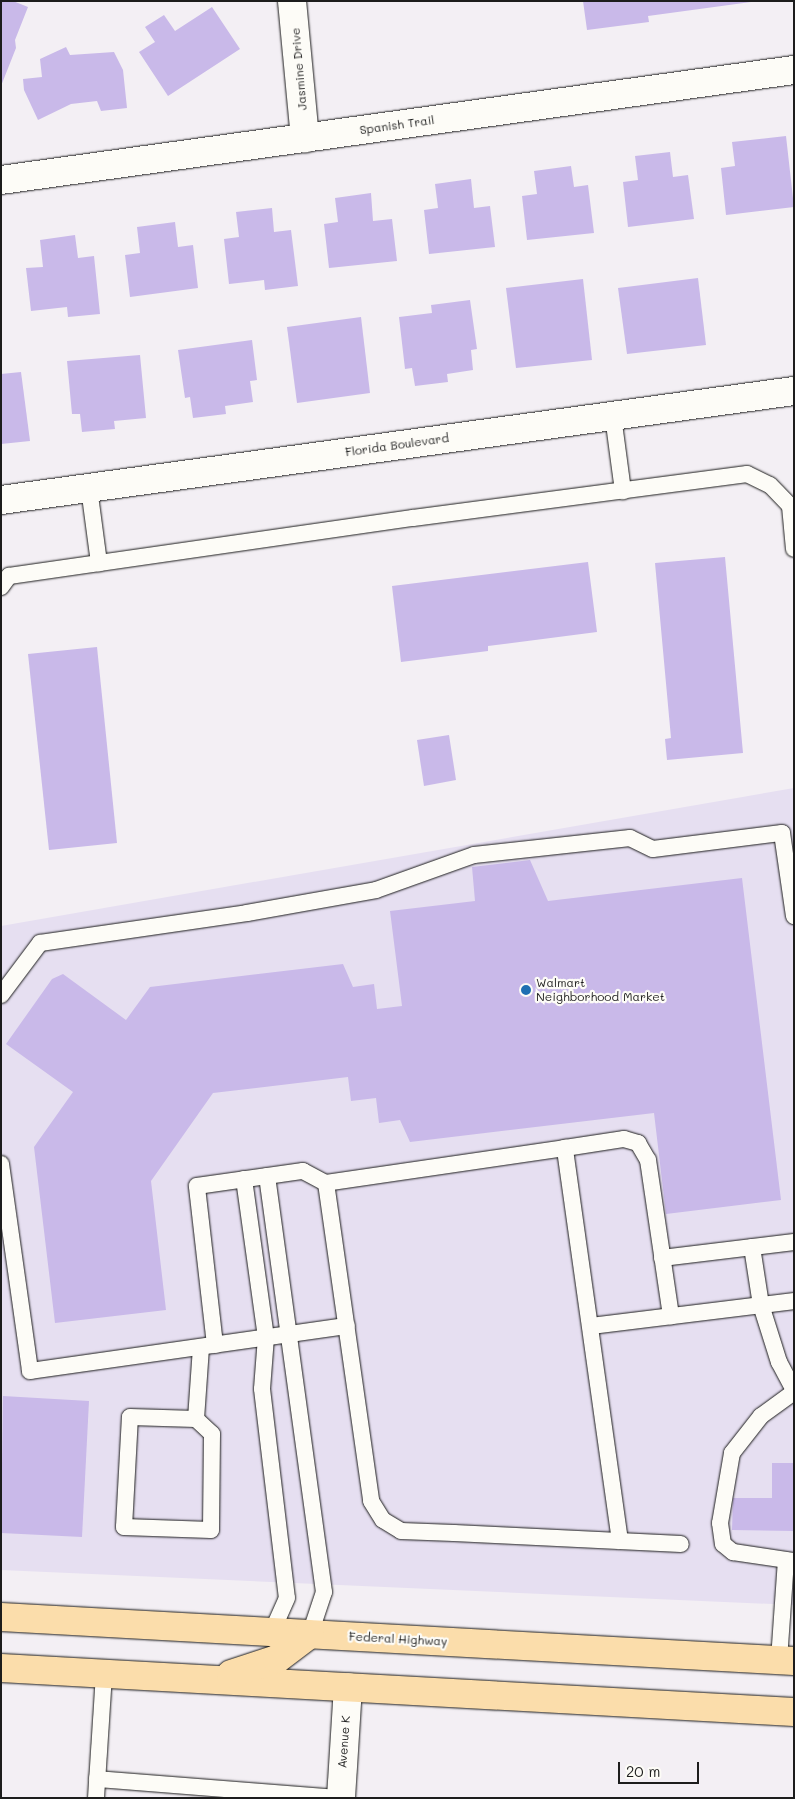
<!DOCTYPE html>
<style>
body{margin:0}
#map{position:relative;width:795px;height:1799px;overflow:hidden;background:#f3eff4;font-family:Mali,sans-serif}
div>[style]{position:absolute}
.built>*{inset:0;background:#e6dff1}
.building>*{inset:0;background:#c9b9e9}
.roads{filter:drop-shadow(0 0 1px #1c1c1c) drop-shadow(0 0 1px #1c1c1c)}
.service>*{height:16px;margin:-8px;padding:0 8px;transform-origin:8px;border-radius:8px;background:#fdfcf7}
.minor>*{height:28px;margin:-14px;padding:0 14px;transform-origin:14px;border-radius:14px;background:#fdfcf7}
.primary>*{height:28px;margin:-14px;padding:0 14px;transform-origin:14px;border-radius:14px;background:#fbddab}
.dots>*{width:14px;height:14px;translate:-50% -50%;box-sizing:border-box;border:2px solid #fdfcf7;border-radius:50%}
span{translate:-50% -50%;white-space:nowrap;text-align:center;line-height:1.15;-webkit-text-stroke:4.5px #fdfcf7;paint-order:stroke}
.street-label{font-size:12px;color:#1c1c1c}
.poi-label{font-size:12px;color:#1c1c1c}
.left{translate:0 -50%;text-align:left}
.frame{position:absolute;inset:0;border:2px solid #1c1c1c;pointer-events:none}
.scale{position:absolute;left:618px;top:1762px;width:81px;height:22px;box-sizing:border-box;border:2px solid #1c1c1c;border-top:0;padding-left:6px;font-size:15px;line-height:18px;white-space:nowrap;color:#1c1c1c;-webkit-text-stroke:4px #fdfcf7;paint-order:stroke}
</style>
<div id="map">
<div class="built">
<i style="clip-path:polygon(794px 788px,794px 1605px,1px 1570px,1px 926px)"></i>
</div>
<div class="building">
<i style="clip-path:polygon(1px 1px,13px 1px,28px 7px,15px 40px,16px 48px,1px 86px)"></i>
<i style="clip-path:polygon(583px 1px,751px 1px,751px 2px,648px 16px,649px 22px,587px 30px)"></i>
<i style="clip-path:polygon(212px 7px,240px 49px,168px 96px,139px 52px,155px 42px,145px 27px,164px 15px,175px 31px)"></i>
<i style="clip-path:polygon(66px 47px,70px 55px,114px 52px,123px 70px,127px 108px,101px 111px,97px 101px,71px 104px,38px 120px,24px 90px,23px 79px,42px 77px,40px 59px)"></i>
<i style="clip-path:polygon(786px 136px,794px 207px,726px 215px,721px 168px,735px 166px,732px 142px)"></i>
<i style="clip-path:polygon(670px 152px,673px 177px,688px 175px,694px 219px,628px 227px,623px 182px,638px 180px,635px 156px)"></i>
<i style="clip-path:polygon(571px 166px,574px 187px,588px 185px,594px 233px,527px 240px,522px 196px,537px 194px,534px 171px)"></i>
<i style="clip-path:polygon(471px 179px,474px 208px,490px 206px,495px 247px,429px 254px,424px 210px,438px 208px,435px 184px)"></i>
<i style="clip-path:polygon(371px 193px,373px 221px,392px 219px,397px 261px,329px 268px,324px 224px,338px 222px,335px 198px)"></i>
<i style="clip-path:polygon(272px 208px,274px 232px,291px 230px,298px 286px,265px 290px,264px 280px,229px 284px,224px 239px,239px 237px,236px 212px)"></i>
<i style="clip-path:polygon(175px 222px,178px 247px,193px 245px,198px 288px,130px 297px,125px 255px,140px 253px,137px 227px)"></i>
<i style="clip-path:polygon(75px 235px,78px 258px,94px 256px,100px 314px,68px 317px,67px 307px,31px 311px,26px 268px,43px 267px,40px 240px)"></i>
<i style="clip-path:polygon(698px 278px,706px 345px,627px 354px,618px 288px)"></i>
<i style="clip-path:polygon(583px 279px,592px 360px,516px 368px,506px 288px)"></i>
<i style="clip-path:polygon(470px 300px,477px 349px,471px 350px,473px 370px,447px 374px,448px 382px,415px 386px,412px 368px,405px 369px,399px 317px,432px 313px,431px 305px)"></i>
<i style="clip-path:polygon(361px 317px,370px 393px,297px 403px,287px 327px)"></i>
<i style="clip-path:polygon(252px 340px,257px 380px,250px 381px,253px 402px,225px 406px,226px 414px,193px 418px,190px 397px,185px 398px,178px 350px)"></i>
<i style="clip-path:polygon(140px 355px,146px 418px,114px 421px,115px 429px,82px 432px,80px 414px,72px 414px,67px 361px)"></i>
<i style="clip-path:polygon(21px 372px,30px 441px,1px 444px,1px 374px)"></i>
<i style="clip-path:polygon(725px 557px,743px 753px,667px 760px,665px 739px,671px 738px,655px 563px)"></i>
<i style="clip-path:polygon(588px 562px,597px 632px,488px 646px,488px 651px,401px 662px,392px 586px)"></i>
<i style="clip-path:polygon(97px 647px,117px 843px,49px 850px,28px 654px)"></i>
<i style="clip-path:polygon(449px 735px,456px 780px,424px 786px,417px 740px)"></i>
<i style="clip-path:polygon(530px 860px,548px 901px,742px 878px,781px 1200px,666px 1214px,654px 1113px,410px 1142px,400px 1120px,379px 1123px,376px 1098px,351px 1101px,348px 1077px,213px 1093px,151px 1181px,166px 1310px,55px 1323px,34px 1147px,73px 1092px,6px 1044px,52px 979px,63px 974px,126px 1020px,150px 987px,343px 964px,353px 987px,374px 984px,377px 1009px,402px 1006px,390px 911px,475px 901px,472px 867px)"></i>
<i style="clip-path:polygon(3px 1396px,89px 1401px,82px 1537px,1px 1533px)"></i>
<i style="clip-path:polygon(772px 1463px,794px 1463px,794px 1531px,732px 1530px,733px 1498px,772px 1498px)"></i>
</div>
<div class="roads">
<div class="service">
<i style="left:613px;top:416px;width:76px;rotate:82.4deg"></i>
<i style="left:89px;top:488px;width:76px;rotate:82.4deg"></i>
<i style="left:1px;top:587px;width:14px;rotate:-54deg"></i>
<i style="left:9px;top:576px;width:408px;rotate:-8.2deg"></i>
<i style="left:413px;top:518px;width:337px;rotate:-7.5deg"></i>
<i style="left:747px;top:474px;width:25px;rotate:26deg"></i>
<i style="left:770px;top:485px;width:29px;rotate:46deg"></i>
<i style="left:790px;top:506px;width:43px;rotate:84.7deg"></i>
<i style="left:1px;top:995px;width:65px;rotate:-53.1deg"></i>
<i style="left:40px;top:943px;width:209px;rotate:-8.2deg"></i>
<i style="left:247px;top:913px;width:131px;rotate:-10.1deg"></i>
<i style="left:376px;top:890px;width:104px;rotate:-19.7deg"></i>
<i style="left:474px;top:855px;width:157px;rotate:-6.2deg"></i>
<i style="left:630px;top:838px;width:25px;rotate:26deg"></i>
<i style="left:653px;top:849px;width:130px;rotate:-7.1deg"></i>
<i style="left:782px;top:833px;width:84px;rotate:81.8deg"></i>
<i style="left:565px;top:1148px;width:60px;rotate:-8.7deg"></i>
<i style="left:624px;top:1139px;width:15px;rotate:16deg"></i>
<i style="left:638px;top:1143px;width:20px;rotate:60deg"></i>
<i style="left:648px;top:1160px;width:158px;rotate:81.6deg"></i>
<i style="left:1px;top:1164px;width:209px;rotate:82deg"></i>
<i style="left:30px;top:1371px;width:320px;rotate:-8.1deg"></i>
<i style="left:267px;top:1176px;width:420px;rotate:82.2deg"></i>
<i style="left:324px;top:1592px;width:44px;rotate:108.4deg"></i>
<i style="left:244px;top:1179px;width:160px;rotate:82.1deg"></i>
<i style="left:266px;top:1337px;width:52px;rotate:94.4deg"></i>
<i style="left:262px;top:1389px;width:210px;rotate:83.2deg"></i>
<i style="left:287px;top:1598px;width:37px;rotate:114deg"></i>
<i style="left:752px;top:1247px;width:59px;rotate:81.2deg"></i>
<i style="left:761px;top:1305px;width:60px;rotate:72.5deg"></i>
<i style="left:779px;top:1362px;width:32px;rotate:62deg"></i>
<i style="left:662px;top:1258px;width:133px;rotate:-6.9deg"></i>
<i style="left:591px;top:1326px;width:205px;rotate:-7deg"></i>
<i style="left:215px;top:1345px;width:160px;rotate:-96.5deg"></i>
<i style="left:197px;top:1186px;width:107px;rotate:-8.1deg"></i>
<i style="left:303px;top:1171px;width:26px;rotate:28deg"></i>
<i style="left:794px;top:1392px;width:41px;rotate:144deg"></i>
<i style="left:761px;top:1416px;width:47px;rotate:128.1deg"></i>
<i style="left:732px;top:1453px;width:71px;rotate:99.7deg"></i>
<i style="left:720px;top:1523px;width:21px;rotate:82deg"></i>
<i style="left:723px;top:1544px;width:13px;rotate:39deg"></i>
<i style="left:733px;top:1552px;width:62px;rotate:8.4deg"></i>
<i style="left:130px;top:1417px;width:66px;rotate:1.7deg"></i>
<i style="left:196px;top:1419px;width:22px;rotate:43deg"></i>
<i style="left:212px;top:1434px;width:96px;rotate:90.6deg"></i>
<i style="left:211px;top:1530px;width:87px;rotate:-178deg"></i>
<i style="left:124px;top:1527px;width:110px;rotate:-86.9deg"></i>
<i style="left:196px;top:1419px;width:72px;rotate:-86deg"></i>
<i style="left:620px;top:1541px;width:397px;rotate:-98deg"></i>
<i style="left:565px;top:1148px;width:242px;rotate:171.7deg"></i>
<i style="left:326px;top:1183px;width:321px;rotate:81.9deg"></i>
<i style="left:371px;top:1501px;width:22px;rotate:58deg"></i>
<i style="left:383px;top:1520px;width:21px;rotate:31deg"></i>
<i style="left:401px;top:1531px;width:53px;rotate:2.2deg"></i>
<i style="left:454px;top:1533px;width:227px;rotate:2.8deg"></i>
<i style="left:779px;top:1660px;width:100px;rotate:-86deg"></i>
<i style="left:97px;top:1779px;width:240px;rotate:4.5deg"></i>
<i style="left:96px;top:1798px;width:125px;rotate:-86.3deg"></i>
</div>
<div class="minor">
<i style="left:292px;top:1px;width:138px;rotate:84.6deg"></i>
<i style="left:1px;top:180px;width:801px;rotate:-7.9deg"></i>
<i style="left:1px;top:500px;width:800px;rotate:-7.83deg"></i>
<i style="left:341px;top:1798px;width:111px;rotate:-86.4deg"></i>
</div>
<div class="primary">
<i style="left:1px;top:1617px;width:794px;rotate:3.18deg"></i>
<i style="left:1px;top:1668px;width:794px;rotate:3.18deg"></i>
<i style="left:231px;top:1674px;width:48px;rotate:-18.1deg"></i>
<i style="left:277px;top:1659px;width:41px;rotate:-37.1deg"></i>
</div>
</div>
<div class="dots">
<i style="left:526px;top:990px;background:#1f6fb2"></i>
</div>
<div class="street-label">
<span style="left:299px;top:69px;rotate:-95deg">Jasmine Drive</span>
<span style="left:397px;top:125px;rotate:-8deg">Spanish Trail</span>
<span style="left:397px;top:445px;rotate:-8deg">Florida Boulevard</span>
<span style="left:398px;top:1639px;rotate:3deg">Federal Highway</span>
<span style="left:344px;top:1742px;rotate:-86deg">Avenue K</span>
</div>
<div class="poi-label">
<span class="left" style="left:536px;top:990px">Walmart<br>Neighborhood Market</span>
</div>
<div class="frame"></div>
<div class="scale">20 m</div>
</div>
